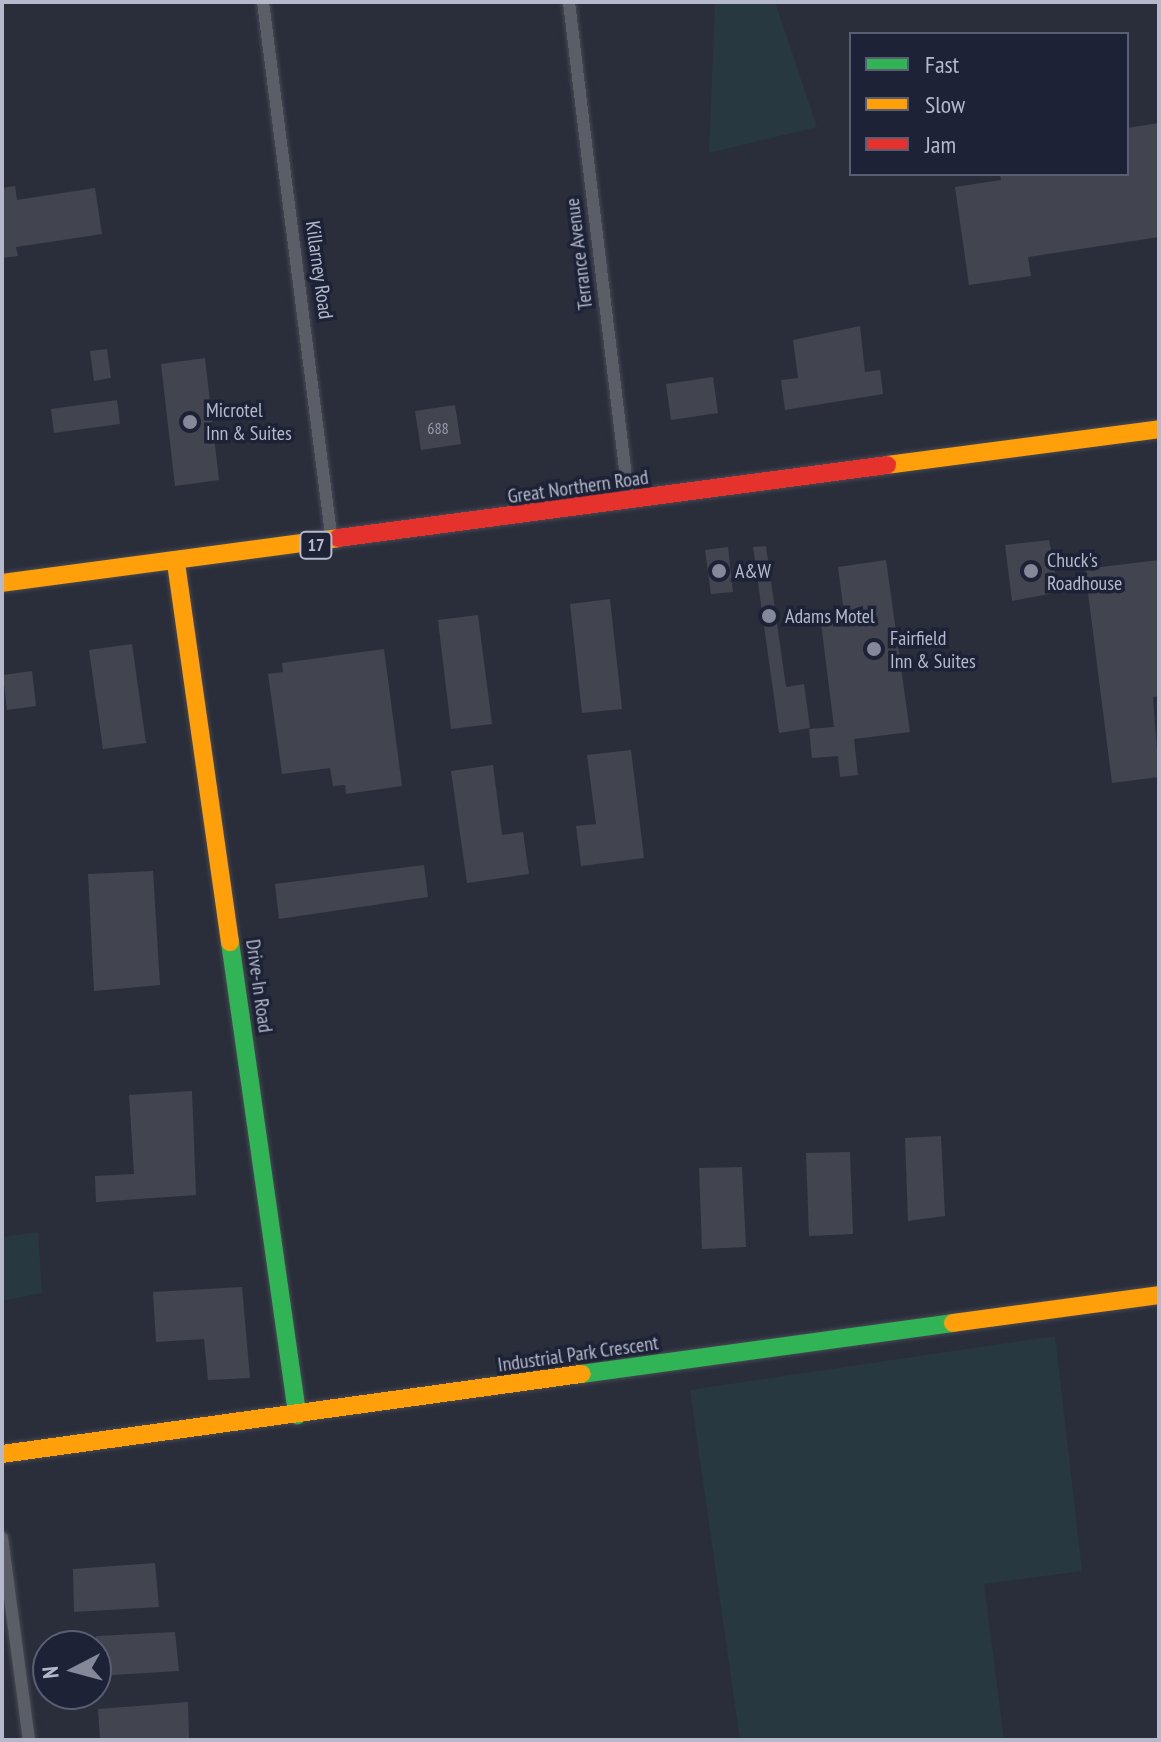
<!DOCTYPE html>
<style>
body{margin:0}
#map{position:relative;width:1161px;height:1742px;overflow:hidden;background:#2a2e3b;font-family:"PT Sans Narrow",sans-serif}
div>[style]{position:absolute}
.green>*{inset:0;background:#273841}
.building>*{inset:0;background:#424550}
.roads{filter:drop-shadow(0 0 2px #474a53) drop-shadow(0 0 2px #474a53)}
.street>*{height:12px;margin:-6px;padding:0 6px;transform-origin:6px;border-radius:6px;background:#5b5e67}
.fast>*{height:18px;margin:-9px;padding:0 9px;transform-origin:9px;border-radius:9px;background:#30b455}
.slow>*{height:18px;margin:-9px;padding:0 9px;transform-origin:9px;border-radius:9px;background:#ff9f0a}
.jam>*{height:18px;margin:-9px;padding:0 9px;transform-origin:9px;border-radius:9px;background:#e5322d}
.dots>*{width:22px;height:22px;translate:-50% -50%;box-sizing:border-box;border:4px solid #1d2236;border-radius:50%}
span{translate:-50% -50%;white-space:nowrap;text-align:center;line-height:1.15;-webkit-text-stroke:7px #1d2236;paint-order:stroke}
.number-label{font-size:16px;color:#989cac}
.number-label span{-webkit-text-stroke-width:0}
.shield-label span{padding:2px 6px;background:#1d2236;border:2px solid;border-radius:6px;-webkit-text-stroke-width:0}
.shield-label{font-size:18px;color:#b5b9cb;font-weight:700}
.street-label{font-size:20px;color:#b5b9cb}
.poi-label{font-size:20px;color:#b5b9cb}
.left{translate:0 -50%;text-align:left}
.frame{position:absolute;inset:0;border:4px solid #b5b9cb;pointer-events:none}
.legend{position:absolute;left:849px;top:32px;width:280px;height:144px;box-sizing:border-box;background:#1d2236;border:2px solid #5a5e72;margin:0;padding:10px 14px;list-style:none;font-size:24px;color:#b5b9cb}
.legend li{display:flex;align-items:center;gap:16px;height:40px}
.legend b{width:40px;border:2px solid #5a5e72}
.north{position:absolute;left:32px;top:1630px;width:80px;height:80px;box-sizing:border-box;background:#1d2236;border:2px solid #5a5e72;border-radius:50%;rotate:264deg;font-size:22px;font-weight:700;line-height:32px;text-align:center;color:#b5b9cb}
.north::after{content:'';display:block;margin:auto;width:28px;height:36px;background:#848899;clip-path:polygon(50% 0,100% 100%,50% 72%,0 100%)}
</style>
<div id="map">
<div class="green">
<i style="clip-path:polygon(715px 2px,775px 2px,817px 127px,709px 153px)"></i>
<i style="clip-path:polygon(38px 1232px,42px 1293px,2px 1301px,2px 1237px)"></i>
<i style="clip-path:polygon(1055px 1336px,1082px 1571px,984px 1584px,1004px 1740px,740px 1740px,690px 1390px)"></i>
</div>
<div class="building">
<i style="clip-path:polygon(1159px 123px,1159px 237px,1028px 257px,1031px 276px,969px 285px,955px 187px,1001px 180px,1000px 174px,1127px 174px,1127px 128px)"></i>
<i style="clip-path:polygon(15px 186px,17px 200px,95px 188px,102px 234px,16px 247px,18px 256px,2px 258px,2px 188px)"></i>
<i style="clip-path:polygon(860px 326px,865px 372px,880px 370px,883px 394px,785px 410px,781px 380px,798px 378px,793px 340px)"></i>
<i style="clip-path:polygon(107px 349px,111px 378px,94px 381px,90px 351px)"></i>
<i style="clip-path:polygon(205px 358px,219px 480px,175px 486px,161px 364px)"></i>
<i style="clip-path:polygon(713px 377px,718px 413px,671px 420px,666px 384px)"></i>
<i style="clip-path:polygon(117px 400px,120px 424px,54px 433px,51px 409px)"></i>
<i style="clip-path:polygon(455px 405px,461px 444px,421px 450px,415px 411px)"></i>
<i style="clip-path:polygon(1049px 540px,1059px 592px,1012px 601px,1005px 545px)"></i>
<i style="clip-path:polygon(766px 546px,786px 687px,804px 684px,810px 728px,779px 733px,753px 547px)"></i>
<i style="clip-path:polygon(728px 547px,733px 592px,711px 594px,705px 550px)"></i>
<i style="clip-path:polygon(886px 560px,910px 732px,854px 739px,858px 775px,840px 777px,838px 756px,812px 758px,809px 729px,834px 727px,821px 623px,845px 620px,838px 567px)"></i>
<i style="clip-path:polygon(1159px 560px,1159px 696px,1153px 697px,1159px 777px,1112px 783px,1085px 569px)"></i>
<i style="clip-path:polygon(610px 599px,622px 709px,582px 713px,570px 604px)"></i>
<i style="clip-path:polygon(478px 615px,492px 724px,451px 729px,438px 620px)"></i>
<i style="clip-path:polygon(132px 644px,146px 743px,103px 749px,89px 650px)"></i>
<i style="clip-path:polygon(384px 649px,402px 786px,346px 794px,345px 785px,333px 786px,330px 768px,282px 774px,268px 674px,283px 672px,282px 663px)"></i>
<i style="clip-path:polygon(32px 671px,36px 706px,7px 710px,3px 675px)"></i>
<i style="clip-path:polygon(631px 750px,644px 858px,581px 866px,576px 826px,596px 824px,587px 755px)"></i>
<i style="clip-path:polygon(493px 765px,502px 835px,523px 832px,529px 874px,467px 883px,451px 771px)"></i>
<i style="clip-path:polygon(424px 865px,428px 897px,279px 919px,275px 884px)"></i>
<i style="clip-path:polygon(153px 871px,160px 985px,94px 991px,88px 874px)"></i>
<i style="clip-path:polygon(192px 1091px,196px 1195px,96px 1202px,95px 1176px,134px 1174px,129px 1095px)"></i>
<i style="clip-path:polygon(941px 1136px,945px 1216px,908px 1221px,905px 1138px)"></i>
<i style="clip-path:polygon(850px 1152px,853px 1234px,809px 1236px,806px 1153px)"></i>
<i style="clip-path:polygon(742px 1167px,746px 1247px,702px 1249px,699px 1168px)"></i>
<i style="clip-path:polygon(242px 1287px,250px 1378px,208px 1380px,204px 1339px,156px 1342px,153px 1292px)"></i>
<i style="clip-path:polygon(155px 1563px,159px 1607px,74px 1612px,73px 1569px)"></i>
<i style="clip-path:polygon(175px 1632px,179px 1671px,96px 1676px,96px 1636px)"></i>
<i style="clip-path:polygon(188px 1702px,189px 1740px,100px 1740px,98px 1709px)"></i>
</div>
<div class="roads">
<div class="street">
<i style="left:263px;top:2px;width:544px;rotate:82.72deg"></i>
<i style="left:569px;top:2px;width:504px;rotate:83.16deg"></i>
<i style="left:2px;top:1538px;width:204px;rotate:82.4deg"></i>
</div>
<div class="fast">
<i style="left:230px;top:942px;width:478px;rotate:81.9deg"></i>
<i style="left:581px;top:1374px;width:375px;rotate:-7.8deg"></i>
</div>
<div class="slow">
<i style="left:887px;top:465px;width:274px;rotate:-7.5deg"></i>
<i style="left:176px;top:563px;width:383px;rotate:81.9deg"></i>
<i style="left:2px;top:583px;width:339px;rotate:-7.6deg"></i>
<i style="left:953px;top:1323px;width:208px;rotate:-7.7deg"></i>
<i style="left:2px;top:1454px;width:585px;rotate:-7.87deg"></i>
</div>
<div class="jam">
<i style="left:338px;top:538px;width:554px;rotate:-7.57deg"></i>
</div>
</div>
<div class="dots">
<i style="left:190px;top:422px;background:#848899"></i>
<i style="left:719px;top:571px;background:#848899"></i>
<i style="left:1031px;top:571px;background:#848899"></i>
<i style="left:769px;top:616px;background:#848899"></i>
<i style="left:874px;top:649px;background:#848899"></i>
</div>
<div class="number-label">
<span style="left:438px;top:428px">688</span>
</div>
<div class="shield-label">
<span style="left:316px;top:545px">17</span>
</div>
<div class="street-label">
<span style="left:579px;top:254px;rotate:-97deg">Terrance Avenue</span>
<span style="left:319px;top:270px;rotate:82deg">Killarney Road</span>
<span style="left:578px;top:487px;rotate:-8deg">Great Northern Road</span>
<span style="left:259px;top:986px;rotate:82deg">Drive-In Road</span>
<span style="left:578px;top:1354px;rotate:-8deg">Industrial Park Crescent</span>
</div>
<div class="poi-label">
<span class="left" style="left:206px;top:422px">Microtel<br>Inn &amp; Suites</span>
<span class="left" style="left:1047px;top:572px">Chuck's<br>Roadhouse</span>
<span class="left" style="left:735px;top:571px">A&amp;W</span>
<span class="left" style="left:785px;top:616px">Adams Motel</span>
<span class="left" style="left:890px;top:650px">Fairfield<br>Inn &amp; Suites</span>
</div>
<div class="frame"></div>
<ul class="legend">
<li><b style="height:10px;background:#30b455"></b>Fast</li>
<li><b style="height:10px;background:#ff9f0a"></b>Slow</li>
<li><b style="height:10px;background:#e5322d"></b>Jam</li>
</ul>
<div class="north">N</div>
</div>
